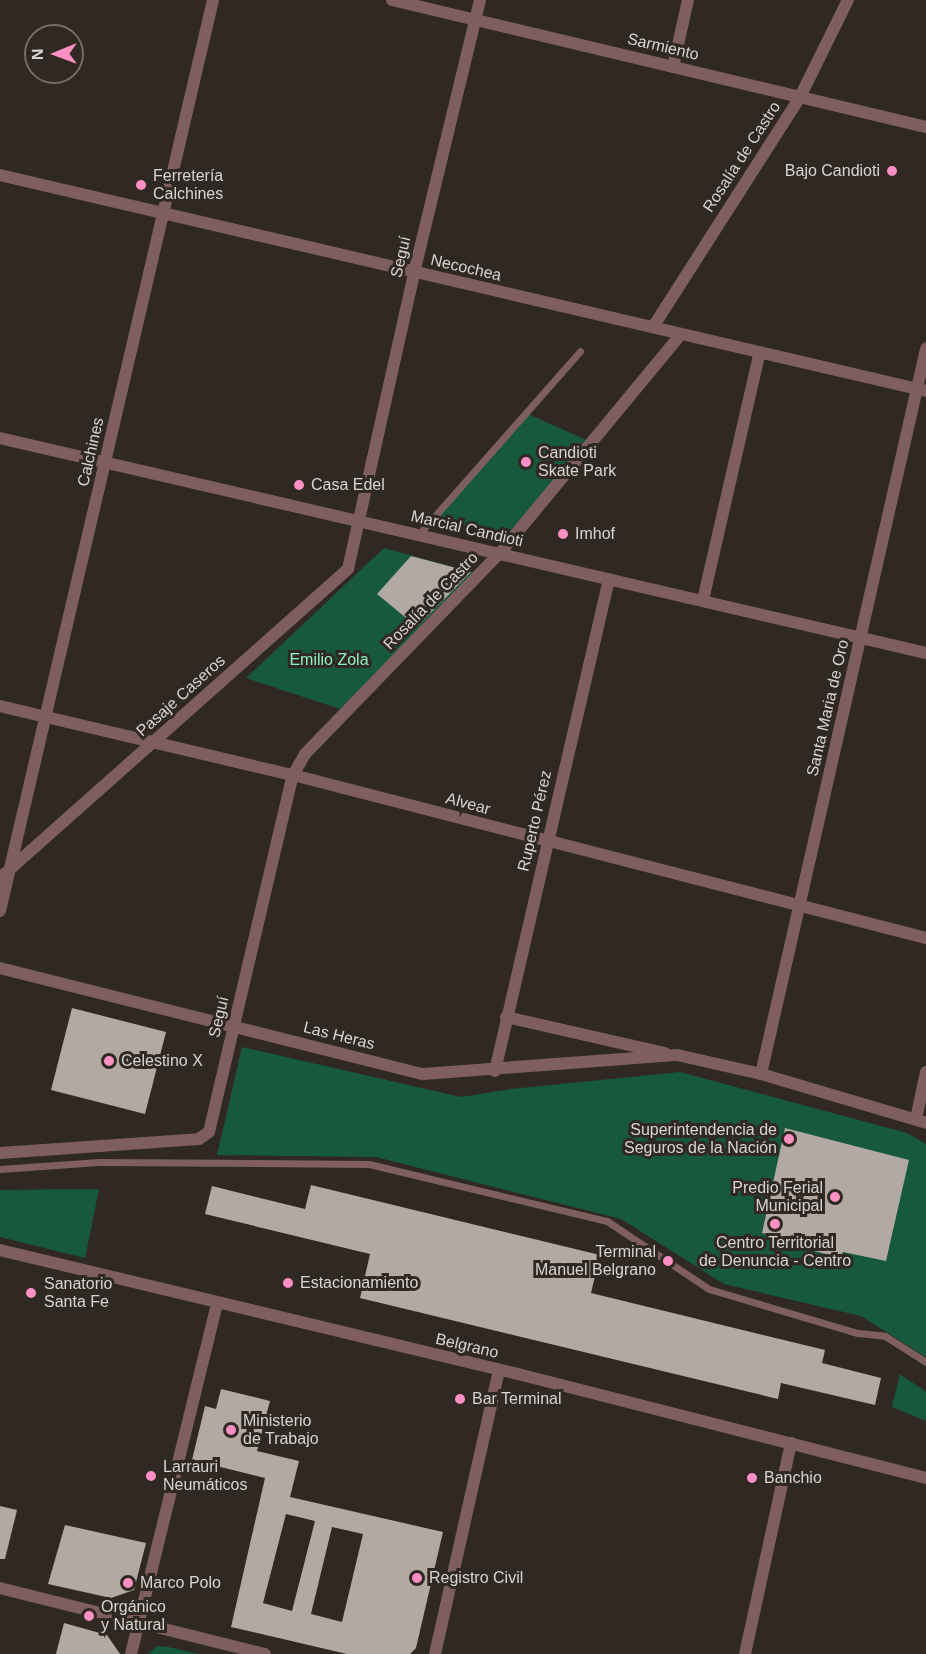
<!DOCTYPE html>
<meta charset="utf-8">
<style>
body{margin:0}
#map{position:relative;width:926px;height:1654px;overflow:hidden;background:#302923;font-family:Helvetica,sans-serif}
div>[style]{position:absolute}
.green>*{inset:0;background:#16593e}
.building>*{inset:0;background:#b2a9a2}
.lane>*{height:7px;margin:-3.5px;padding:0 3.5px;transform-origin:3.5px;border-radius:3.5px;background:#7e5f5d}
.street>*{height:12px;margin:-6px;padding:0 6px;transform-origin:6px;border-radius:6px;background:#7e5f5d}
.dots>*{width:16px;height:16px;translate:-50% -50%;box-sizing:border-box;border:3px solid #302923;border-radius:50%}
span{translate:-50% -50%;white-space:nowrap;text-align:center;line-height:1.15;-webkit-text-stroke:6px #302923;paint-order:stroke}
.street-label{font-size:16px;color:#d9d4d0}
.poi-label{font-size:16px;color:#d9d4d0}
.right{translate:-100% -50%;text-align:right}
.left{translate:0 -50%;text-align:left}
.park-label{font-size:16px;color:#8bf1c0}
.north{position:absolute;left:24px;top:24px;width:60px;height:60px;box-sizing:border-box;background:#302923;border:2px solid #746d68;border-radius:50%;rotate:269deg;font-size:16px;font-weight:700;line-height:24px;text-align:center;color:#d9d4d0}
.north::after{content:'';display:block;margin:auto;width:21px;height:27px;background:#fc8fc3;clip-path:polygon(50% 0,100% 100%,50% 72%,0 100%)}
</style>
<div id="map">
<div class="green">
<i style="clip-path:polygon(528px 414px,586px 440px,508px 536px,434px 518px)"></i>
<i style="clip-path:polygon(384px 548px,475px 573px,340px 709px,246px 678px)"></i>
<i style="clip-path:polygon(242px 1047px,461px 1097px,511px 1089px,680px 1072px,907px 1133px,926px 1144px,926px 1357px,861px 1316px,724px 1284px,621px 1219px,376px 1157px,217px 1155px)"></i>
<i style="clip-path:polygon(99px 1189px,85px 1258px,0 1237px,0 1190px)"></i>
<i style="clip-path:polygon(900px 1374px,926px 1392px,926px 1421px,892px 1407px)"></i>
<i style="clip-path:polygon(158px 1646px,168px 1647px,199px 1654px,148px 1654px)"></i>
</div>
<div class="building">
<i style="clip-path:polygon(411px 556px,471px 572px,417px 627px,377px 594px)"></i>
<i style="clip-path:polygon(72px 1008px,166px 1032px,145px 1114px,51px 1090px)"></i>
<i style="clip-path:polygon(785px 1128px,909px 1160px,886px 1261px,843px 1252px,841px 1258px,799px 1247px,800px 1241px,762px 1233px)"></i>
<i style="clip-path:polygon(311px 1185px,600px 1255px,591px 1293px,825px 1350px,822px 1363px,881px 1378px,875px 1405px,781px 1383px,778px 1399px,360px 1298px,370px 1254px,205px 1214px,212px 1186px,305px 1209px)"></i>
<i style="clip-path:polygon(evenodd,221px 1389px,270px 1401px,257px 1451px,299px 1461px,290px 1497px,443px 1532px,416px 1648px,410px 1654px,347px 1654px,231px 1627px,265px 1478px,192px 1460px,205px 1406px,216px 1409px,221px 1389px,286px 1514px,315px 1521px,292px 1611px,263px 1603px,286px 1514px,221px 1389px,332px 1527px,363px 1534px,342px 1622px,311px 1614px,332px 1527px)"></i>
<i style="clip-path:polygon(0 1506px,17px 1510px,5px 1559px,0 1559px)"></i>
<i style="clip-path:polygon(65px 1525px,146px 1543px,134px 1590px,111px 1598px,48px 1584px)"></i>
<i style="clip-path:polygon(64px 1623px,107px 1635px,120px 1654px,56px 1654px)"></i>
</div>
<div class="lane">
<i style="left:418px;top:535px;width:245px;rotate:-48.6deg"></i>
<i style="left:0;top:1169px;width:99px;rotate:-4deg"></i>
<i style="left:99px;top:1162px;width:270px;rotate:0.4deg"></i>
<i style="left:369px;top:1164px;width:245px;rotate:13.5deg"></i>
<i style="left:607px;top:1221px;width:123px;rotate:33.7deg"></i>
<i style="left:709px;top:1289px;width:155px;rotate:16.5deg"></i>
<i style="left:858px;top:1333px;width:27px;rotate:6deg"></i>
<i style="left:885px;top:1336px;width:49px;rotate:32.4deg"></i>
</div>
<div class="street">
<i style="left:392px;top:0;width:549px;rotate:13.38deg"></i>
<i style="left:673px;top:67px;width:69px;rotate:-77.4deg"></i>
<i style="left:0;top:175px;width:951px;rotate:13.13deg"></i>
<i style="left:653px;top:327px;width:273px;rotate:-57.4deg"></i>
<i style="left:800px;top:97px;width:108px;rotate:-63.7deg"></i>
<i style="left:0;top:438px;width:951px;rotate:13.07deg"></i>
<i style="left:703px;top:600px;width:254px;rotate:-77.1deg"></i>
<i style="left:0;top:706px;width:301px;rotate:13.3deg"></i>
<i style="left:293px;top:775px;width:654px;rotate:14.44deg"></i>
<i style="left:0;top:878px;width:465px;rotate:-41.6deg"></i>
<i style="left:348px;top:569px;width:303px;rotate:-77.4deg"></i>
<i style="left:414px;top:273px;width:281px;rotate:-76.4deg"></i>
<i style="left:0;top:911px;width:936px;rotate:-76.84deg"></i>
<i style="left:0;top:968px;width:436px;rotate:14.1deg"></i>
<i style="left:423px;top:1074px;width:255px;rotate:-4.3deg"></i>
<i style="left:677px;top:1055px;width:86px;rotate:12.7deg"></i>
<i style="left:761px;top:1074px;width:172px;rotate:16.5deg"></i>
<i style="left:506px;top:1017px;width:163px;rotate:12.8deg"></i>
<i style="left:495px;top:1071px;width:505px;rotate:-76.95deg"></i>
<i style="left:761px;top:1074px;width:744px;rotate:-77.18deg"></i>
<i style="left:916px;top:1119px;width:48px;rotate:-78deg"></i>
<i style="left:0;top:1153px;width:199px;rotate:-4deg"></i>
<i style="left:199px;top:1139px;width:12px;rotate:-35deg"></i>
<i style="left:209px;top:1132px;width:367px;rotate:-76.8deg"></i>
<i style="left:293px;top:775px;width:24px;rotate:-60deg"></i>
<i style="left:305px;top:754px;width:280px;rotate:-45.9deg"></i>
<i style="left:500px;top:553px;width:284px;rotate:-50.4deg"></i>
<i style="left:0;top:1250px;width:533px;rotate:13.46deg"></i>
<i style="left:518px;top:1374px;width:421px;rotate:14.3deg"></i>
<i style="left:0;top:1588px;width:273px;rotate:14deg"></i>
<i style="left:131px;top:1654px;width:361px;rotate:-76.2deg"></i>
<i style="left:435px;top:1654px;width:291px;rotate:-77.3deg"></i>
<i style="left:745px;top:1654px;width:216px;rotate:-77.7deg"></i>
</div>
<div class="dots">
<i style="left:892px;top:171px;background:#fc8fc3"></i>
<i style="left:141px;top:185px;background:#fc8fc3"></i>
<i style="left:526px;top:462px;background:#fc8fc3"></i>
<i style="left:299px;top:485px;background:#fc8fc3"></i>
<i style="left:563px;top:534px;background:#fc8fc3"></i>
<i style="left:109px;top:1061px;background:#fc8fc3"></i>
<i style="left:789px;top:1139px;background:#fc8fc3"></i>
<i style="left:835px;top:1197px;background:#fc8fc3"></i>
<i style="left:775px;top:1224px;background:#fc8fc3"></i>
<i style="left:668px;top:1261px;background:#fc8fc3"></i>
<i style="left:288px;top:1283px;background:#fc8fc3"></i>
<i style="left:31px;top:1293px;background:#fc8fc3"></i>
<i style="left:460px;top:1399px;background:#fc8fc3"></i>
<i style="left:231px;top:1430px;background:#fc8fc3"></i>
<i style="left:151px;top:1476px;background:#fc8fc3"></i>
<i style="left:752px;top:1478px;background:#fc8fc3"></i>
<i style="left:417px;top:1578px;background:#fc8fc3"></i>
<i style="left:128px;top:1583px;background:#fc8fc3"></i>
<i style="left:89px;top:1616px;background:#fc8fc3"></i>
</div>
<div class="street-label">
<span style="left:663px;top:47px;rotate:13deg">Sarmiento</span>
<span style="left:742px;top:157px;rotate:-57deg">Rosalía de Castro</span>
<span style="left:401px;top:257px;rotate:-77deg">Seguí</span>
<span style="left:466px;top:268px;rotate:13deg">Necochea</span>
<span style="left:91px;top:452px;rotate:-77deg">Calchines</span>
<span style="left:467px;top:529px;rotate:13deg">Marcial Candioti</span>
<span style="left:431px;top:601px;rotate:-46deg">Rosalía de Castro</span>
<span style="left:181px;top:696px;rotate:-42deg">Pasaje Caseros</span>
<span style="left:828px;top:708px;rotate:-77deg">Santa Maria de Oro</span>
<span style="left:468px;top:804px;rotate:15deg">Alvear</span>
<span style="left:535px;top:821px;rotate:-77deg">Ruperto Pérez</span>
<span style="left:219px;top:1017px;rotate:-77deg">Seguí</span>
<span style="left:339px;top:1036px;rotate:14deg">Las Heras</span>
<span style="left:467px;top:1346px;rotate:13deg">Belgrano</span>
</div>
<div class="poi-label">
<span class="right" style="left:880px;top:171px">Bajo Candioti</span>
<span class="left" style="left:153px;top:185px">Ferretería<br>Calchines</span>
<span class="left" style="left:538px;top:462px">Candioti<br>Skate Park</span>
<span class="left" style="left:311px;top:485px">Casa Edel</span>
<span class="left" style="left:575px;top:534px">Imhof</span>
<span class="left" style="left:121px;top:1061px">Celestino X</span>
<span class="right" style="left:777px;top:1139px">Superintendencia de<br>Seguros de la Nación</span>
<span class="right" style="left:823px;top:1197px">Predio Ferial<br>Municipal</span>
<span style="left:775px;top:1252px">Centro Territorial<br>de Denuncia - Centro</span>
<span class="right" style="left:656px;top:1261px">Terminal<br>Manuel Belgrano</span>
<span class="left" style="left:300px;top:1283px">Estacionamiento</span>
<span class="left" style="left:44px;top:1293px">Sanatorio<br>Santa Fe</span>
<span class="left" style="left:472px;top:1399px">Bar Terminal</span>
<span class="left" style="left:243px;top:1430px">Ministerio<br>de Trabajo</span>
<span class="left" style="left:163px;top:1476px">Larrauri<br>Neumáticos</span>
<span class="left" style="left:764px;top:1478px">Banchio</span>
<span class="left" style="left:429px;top:1578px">Registro Civil</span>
<span class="left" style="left:140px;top:1583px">Marco Polo</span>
<span class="left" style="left:101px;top:1616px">Orgánico<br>y Natural</span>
</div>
<div class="park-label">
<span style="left:329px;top:660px">Emilio Zola</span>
</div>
<div class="north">N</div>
</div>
